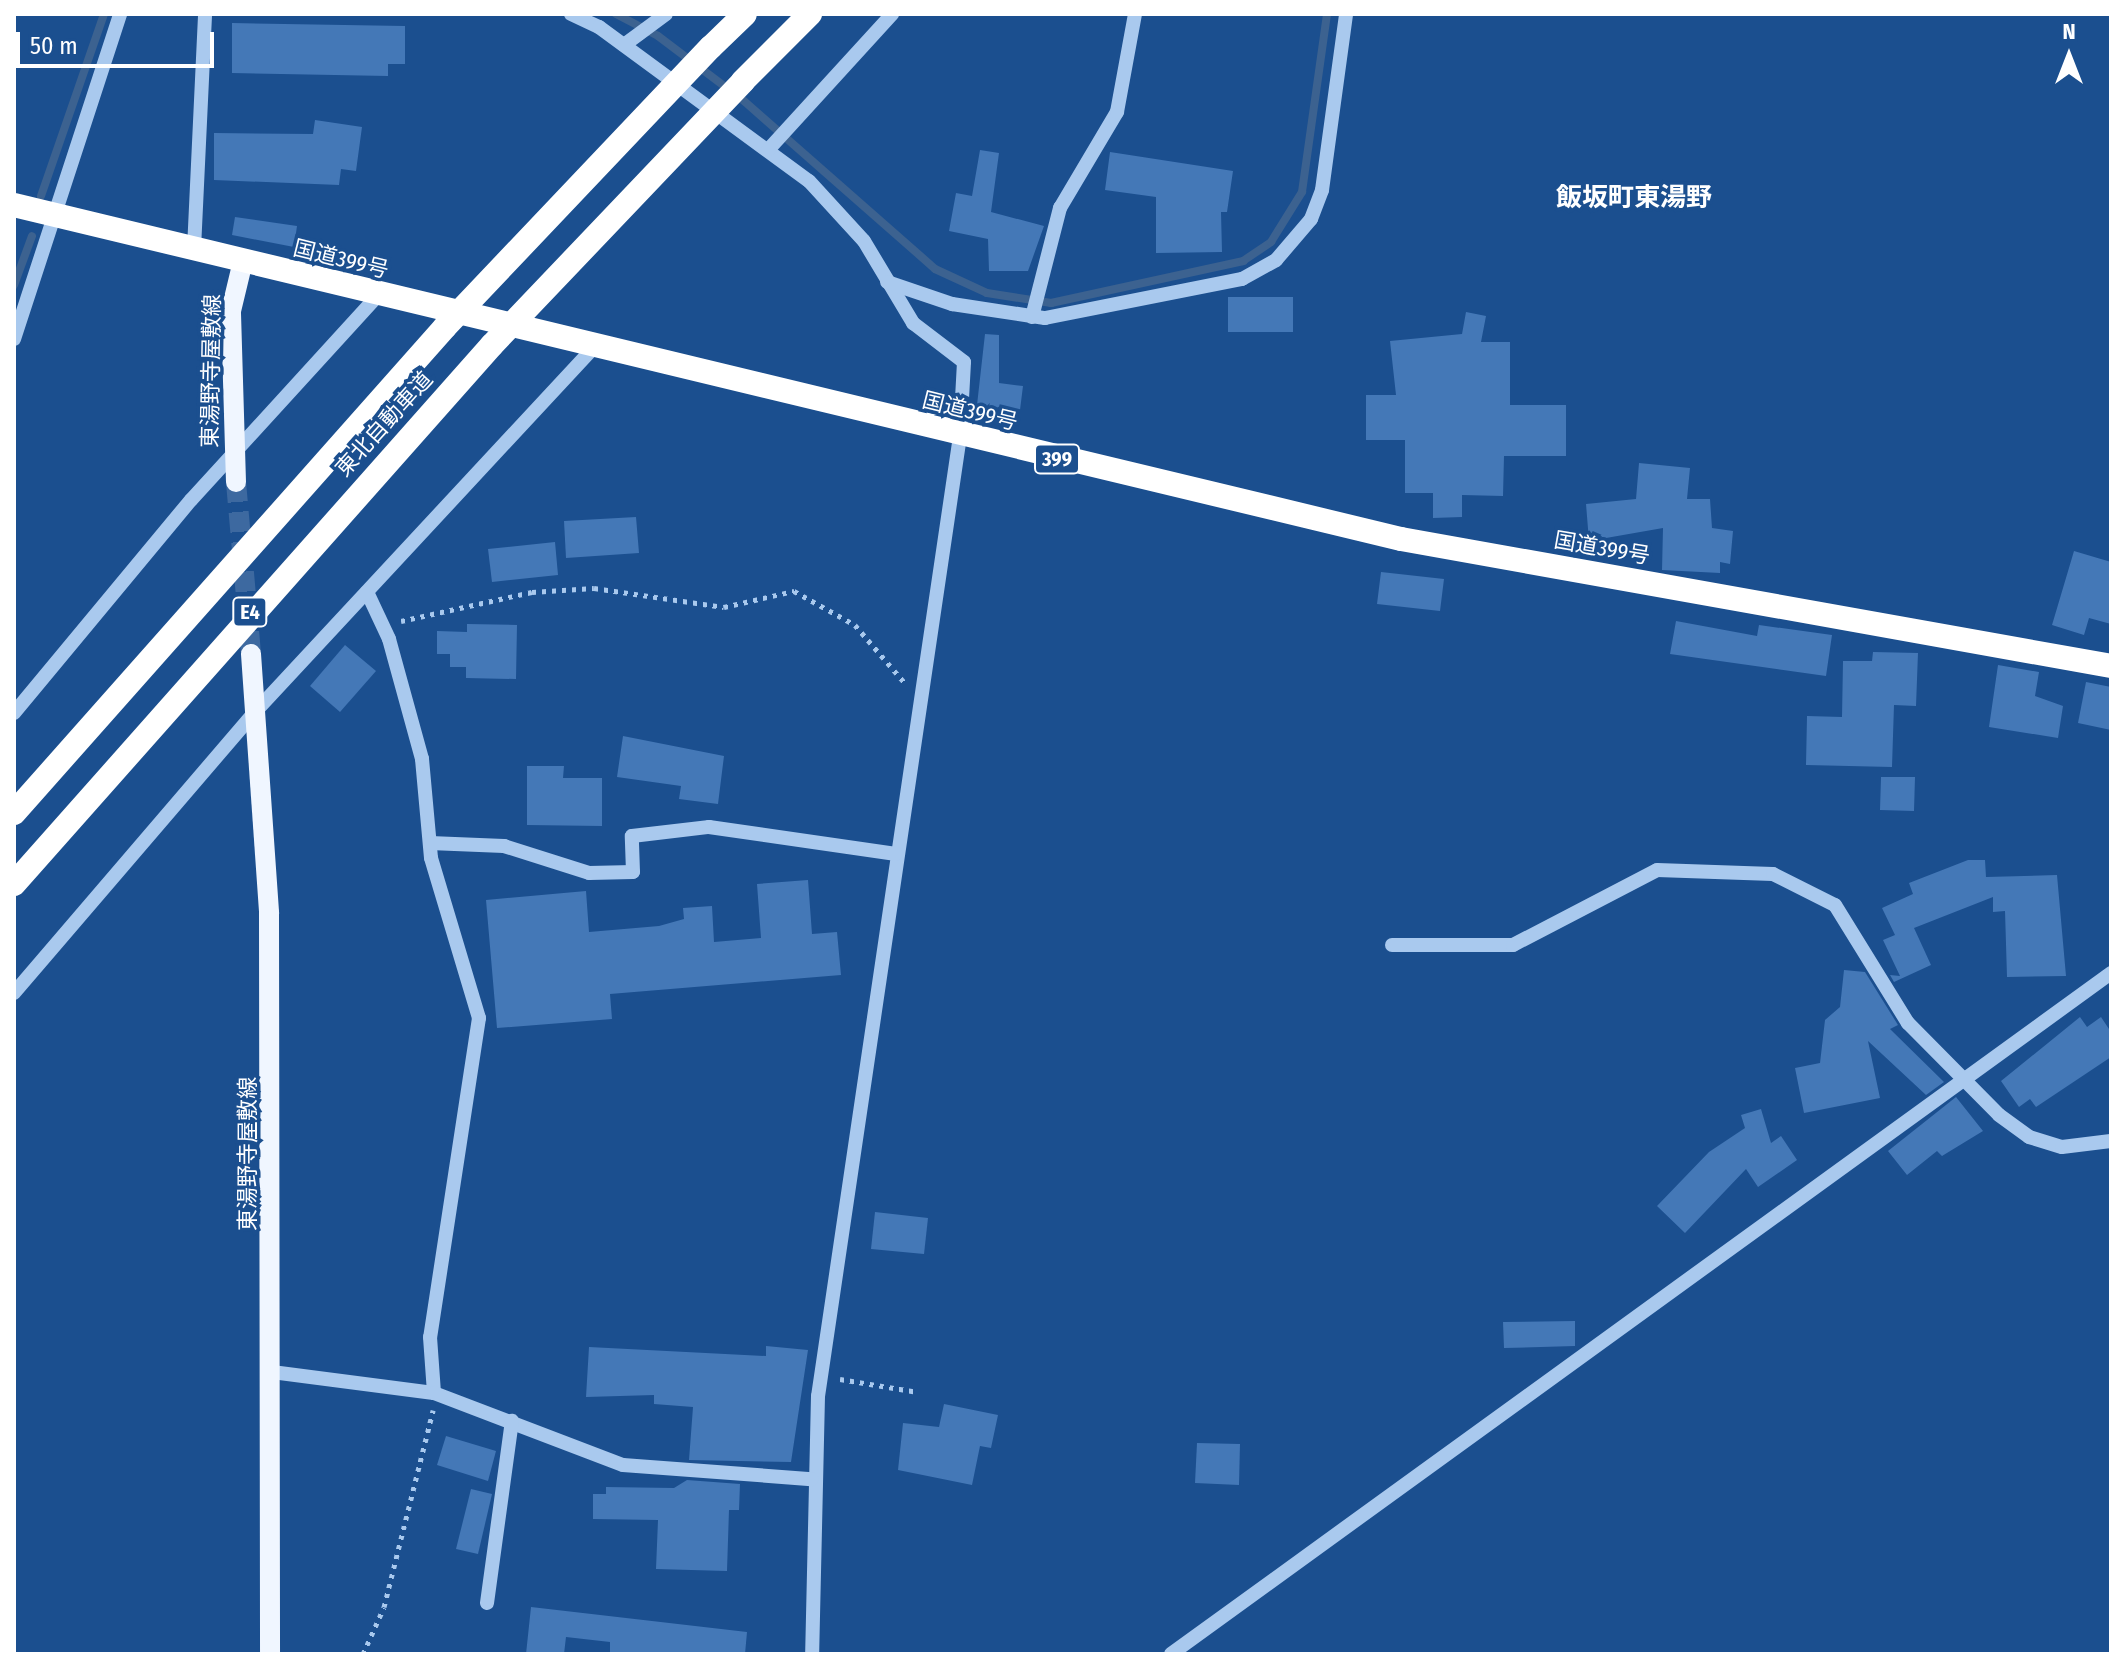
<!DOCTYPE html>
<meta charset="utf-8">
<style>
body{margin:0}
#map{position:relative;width:2125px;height:1668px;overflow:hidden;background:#1b4f8f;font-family:"Fira Sans Condensed","Noto Sans JP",sans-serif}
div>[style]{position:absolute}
.stream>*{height:8px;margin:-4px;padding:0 4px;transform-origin:4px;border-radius:4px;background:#3c6290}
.building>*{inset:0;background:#4478b7}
.major-tunnel>*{height:20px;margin-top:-10px;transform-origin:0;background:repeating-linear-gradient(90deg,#3d69a0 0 20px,transparent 0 30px)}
.path>*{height:5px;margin-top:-2.5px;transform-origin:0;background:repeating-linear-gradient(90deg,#a9c9ee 0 4px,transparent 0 10px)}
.minor>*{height:14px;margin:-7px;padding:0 7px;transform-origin:7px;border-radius:7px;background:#a9c9ee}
.major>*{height:20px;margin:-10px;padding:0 10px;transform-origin:10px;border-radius:10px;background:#f0f6ff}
.highway>*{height:24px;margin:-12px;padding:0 12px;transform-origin:12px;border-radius:12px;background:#fff}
.highway-bridge>*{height:24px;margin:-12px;padding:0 12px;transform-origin:12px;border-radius:12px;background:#fff}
span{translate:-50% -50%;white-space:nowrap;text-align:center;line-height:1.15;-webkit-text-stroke:7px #1b4f8f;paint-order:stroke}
.shield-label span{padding:2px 6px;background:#1b4f8f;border:2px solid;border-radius:6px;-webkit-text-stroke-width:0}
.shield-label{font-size:20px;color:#fff;font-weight:700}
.street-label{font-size:22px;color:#fff}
.quarter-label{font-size:26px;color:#fff;font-weight:700}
.frame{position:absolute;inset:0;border:16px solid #fff;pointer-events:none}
.north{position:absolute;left:2029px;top:16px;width:80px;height:80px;-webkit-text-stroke:6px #1b4f8f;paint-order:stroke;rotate:0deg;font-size:22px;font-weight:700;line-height:32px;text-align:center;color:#fff}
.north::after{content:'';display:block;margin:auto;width:28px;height:36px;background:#fff;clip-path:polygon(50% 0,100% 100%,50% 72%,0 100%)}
.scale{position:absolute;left:16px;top:32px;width:198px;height:36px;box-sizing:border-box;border:4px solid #fff;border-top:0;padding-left:10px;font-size:24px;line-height:28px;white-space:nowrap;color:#fff;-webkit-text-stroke:6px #1b4f8f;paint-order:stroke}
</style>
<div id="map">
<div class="stream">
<i style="left:616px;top:14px;width:47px;rotate:27.6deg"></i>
<i style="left:658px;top:36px;width:108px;rotate:37.1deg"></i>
<i style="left:744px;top:101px;width:254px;rotate:41.3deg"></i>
<i style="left:935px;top:269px;width:57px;rotate:24.8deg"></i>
<i style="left:987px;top:293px;width:65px;rotate:8.9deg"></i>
<i style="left:1051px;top:303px;width:197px;rotate:-12.3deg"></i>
<i style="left:1243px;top:261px;width:34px;rotate:-34deg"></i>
<i style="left:1271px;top:242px;width:59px;rotate:-58.2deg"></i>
<i style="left:1302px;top:192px;width:180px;rotate:-82deg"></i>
<i style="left:41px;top:196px;width:193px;rotate:-70.9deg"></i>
<i style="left:14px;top:285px;width:52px;rotate:-69.8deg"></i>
</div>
<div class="building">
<i style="clip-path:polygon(232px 23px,405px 26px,405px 64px,388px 64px,388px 76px,232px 73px)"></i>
<i style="clip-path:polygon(315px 120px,362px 127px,356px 171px,341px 169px,339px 185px,214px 180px,214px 133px,313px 134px)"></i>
<i style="clip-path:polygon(980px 150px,999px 153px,991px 212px,1044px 226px,1028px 271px,989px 271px,988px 239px,949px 231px,956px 193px,972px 196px)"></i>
<i style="clip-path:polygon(1110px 152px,1233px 171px,1227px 212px,1221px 212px,1222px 252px,1156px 253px,1156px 197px,1105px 190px)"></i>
<i style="clip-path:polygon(235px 217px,297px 226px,294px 247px,232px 235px)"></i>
<i style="clip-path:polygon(1228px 297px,1293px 297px,1293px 332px,1228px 332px)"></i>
<i style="clip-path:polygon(1466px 312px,1486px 316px,1481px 342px,1510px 342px,1510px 405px,1566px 405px,1566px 456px,1504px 456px,1503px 496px,1462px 495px,1462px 517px,1433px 518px,1433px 493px,1405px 493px,1405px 440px,1366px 440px,1366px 395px,1396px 395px,1390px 341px,1462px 334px)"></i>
<i style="clip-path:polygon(985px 334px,999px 335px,999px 383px,1023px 386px,1020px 410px,977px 405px)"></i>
<i style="clip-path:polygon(1639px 463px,1690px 468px,1687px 499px,1710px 499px,1712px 528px,1733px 531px,1730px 564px,1720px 562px,1720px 573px,1662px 570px,1663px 528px,1589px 541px,1586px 504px,1636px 499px)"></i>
<i style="clip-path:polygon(636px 517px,639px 553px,566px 558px,564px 521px)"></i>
<i style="clip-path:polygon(555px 542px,558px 575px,492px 582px,488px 549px)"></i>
<i style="clip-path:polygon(2074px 551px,2111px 562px,2111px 624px,2089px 618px,2084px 635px,2052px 625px)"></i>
<i style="clip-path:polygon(1381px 572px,1444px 579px,1440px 611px,1377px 604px)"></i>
<i style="clip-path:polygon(1676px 621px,1757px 636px,1759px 625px,1832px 635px,1826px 676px,1670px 654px)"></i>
<i style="clip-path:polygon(467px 624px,517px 625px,516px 679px,466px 678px,466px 667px,450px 667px,450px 654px,437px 654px,437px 631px,467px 632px)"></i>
<i style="clip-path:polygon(345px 645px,376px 671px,340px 712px,310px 686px)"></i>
<i style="clip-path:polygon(1873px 652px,1918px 653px,1916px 706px,1894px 705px,1892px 767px,1806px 765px,1807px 716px,1842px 717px,1843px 661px,1872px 661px)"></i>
<i style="clip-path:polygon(1998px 665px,2039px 672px,2035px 696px,2063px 706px,2058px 738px,1989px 727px)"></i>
<i style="clip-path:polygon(2086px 682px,2111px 687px,2111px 730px,2078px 723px)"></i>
<i style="clip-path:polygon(623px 736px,724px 756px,718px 804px,679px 799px,681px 786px,617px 777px)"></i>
<i style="clip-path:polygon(527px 766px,564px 766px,563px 778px,602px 778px,602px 826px,527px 825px)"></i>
<i style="clip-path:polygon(1881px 777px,1915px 777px,1914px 811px,1880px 810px)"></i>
<i style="clip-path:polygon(1968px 860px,1985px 860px,1986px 877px,2057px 875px,2066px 976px,2007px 977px,2005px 911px,1993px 912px,1993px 897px,1914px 928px,1931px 965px,1894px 982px,1890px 975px,1900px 976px,1883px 940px,1895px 935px,1882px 908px,1913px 894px,1909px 883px)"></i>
<i style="clip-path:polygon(808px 880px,812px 934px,837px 932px,841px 975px,610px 994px,612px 1019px,497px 1028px,486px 900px,586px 891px,589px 932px,659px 926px,684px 919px,683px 908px,712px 906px,714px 942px,761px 938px,757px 884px)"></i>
<i style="clip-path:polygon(1844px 970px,1865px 972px,1898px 1025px,1890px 1029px,1944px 1082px,1926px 1095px,1868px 1041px,1880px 1098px,1804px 1113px,1795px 1068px,1820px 1063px,1825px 1020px,1840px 1007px)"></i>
<i style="clip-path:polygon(2080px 1017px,2087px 1027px,2101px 1017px,2111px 1032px,2111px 1057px,2036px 1107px,2030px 1099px,2019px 1107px,2001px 1081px)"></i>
<i style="clip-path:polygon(1956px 1097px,1983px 1131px,1942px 1156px,1937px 1151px,1907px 1175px,1888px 1151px)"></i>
<i style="clip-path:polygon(1761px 1109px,1771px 1143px,1781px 1136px,1797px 1160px,1758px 1187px,1746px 1169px,1685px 1233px,1657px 1206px,1709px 1152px,1745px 1128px,1741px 1115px)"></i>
<i style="clip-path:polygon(875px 1212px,928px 1218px,924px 1254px,871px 1249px)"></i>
<i style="clip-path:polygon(1575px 1321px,1575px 1346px,1504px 1348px,1503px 1322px)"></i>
<i style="clip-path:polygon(766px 1346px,808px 1350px,791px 1462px,689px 1460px,693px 1407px,654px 1404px,654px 1395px,586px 1397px,589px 1347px,766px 1356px)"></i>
<i style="clip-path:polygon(944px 1404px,998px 1415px,991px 1448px,980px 1446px,972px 1485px,898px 1470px,903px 1423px,939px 1427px)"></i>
<i style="clip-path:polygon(446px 1436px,496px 1451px,488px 1481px,437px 1465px)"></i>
<i style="clip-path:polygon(1197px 1443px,1240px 1444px,1239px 1485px,1195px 1483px)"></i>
<i style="clip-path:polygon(687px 1480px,740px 1484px,739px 1510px,729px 1510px,727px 1571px,656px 1569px,658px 1520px,593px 1519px,593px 1494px,606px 1494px,606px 1487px,674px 1488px)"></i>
<i style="clip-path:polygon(471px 1489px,492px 1494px,478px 1554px,456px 1549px)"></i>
<i style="clip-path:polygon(531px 1607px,747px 1632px,745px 1654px,610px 1654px,610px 1642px,566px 1637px,564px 1654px,526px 1654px)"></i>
</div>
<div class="major-tunnel">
<i style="left:236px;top:482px;width:173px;rotate:85deg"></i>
</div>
<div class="path">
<i style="left:401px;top:621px;width:134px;rotate:-12.5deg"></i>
<i style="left:532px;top:592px;width:62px;rotate:-3.7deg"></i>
<i style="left:594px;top:588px;width:131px;rotate:8.3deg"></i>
<i style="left:724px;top:607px;width:72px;rotate:-12.9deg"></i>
<i style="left:794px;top:591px;width:70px;rotate:29.1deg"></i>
<i style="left:855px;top:625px;width:75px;rotate:49.3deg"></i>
<i style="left:840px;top:1379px;width:79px;rotate:9.5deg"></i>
<i style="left:363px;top:1654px;width:51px;rotate:-65.9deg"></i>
<i style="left:384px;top:1607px;width:203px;rotate:-76deg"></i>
</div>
<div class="minor">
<i style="left:571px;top:14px;width:31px;rotate:25deg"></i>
<i style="left:599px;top:27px;width:260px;rotate:36.3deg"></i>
<i style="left:809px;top:181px;width:81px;rotate:47.5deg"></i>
<i style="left:864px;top:241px;width:96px;rotate:59.1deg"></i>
<i style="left:913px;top:323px;width:64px;rotate:37.4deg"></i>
<i style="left:964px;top:362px;width:74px;rotate:93.1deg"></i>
<i style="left:960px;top:436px;width:970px;rotate:98.41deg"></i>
<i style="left:818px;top:1396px;width:258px;rotate:91.3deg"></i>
<i style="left:624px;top:45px;width:52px;rotate:-36.4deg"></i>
<i style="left:768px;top:150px;width:184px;rotate:-47.6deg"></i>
<i style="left:194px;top:249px;width:235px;rotate:-87.3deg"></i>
<i style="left:887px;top:282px;width:69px;rotate:18.7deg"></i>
<i style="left:952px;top:304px;width:94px;rotate:8.6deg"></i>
<i style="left:1045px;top:318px;width:201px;rotate:-11.2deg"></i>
<i style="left:1242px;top:279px;width:39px;rotate:-29deg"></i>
<i style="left:1276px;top:260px;width:54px;rotate:-49.5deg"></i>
<i style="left:1311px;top:219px;width:31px;rotate:-69deg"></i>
<i style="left:1322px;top:190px;width:178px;rotate:-82.2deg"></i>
<i style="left:1032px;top:317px;width:113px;rotate:-75.6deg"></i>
<i style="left:1060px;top:208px;width:112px;rotate:-59.3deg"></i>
<i style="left:1117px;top:112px;width:100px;rotate:-79.6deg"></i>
<i style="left:14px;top:339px;width:342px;rotate:-71.9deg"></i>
<i style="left:367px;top:592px;width:52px;rotate:64.9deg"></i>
<i style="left:389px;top:639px;width:124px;rotate:74.6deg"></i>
<i style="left:422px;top:759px;width:99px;rotate:84.8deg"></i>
<i style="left:431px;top:858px;width:167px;rotate:73.3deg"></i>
<i style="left:479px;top:1018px;width:323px;rotate:98.7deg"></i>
<i style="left:430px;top:1337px;width:56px;rotate:85.9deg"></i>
<i style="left:14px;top:713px;width:277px;rotate:-50.3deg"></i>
<i style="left:191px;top:500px;width:277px;rotate:-47.6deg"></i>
<i style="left:430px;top:843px;width:74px;rotate:2.3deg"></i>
<i style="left:504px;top:846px;width:89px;rotate:17.6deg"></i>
<i style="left:589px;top:873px;width:44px;rotate:-1.3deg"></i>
<i style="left:633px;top:872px;width:36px;rotate:-92deg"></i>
<i style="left:632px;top:836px;width:78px;rotate:-6.7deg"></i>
<i style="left:709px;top:827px;width:189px;rotate:8.2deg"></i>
<i style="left:1392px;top:945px;width:121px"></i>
<i style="left:1513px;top:945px;width:162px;rotate:-27.5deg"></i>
<i style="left:1657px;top:870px;width:116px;rotate:2deg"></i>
<i style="left:1773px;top:874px;width:69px;rotate:26.6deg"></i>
<i style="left:1835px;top:905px;width:139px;rotate:58.3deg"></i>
<i style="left:1908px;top:1023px;width:129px;rotate:45.3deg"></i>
<i style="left:1999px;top:1115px;width:37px;rotate:36deg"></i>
<i style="left:2029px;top:1137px;width:34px;rotate:17deg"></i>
<i style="left:2062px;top:1147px;width:49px;rotate:-7deg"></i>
<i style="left:14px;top:993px;width:370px;rotate:-49.4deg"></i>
<i style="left:255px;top:712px;width:500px;rotate:-47.1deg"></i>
<i style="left:272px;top:1372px;width:163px;rotate:7.4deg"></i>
<i style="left:434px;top:1393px;width:202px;rotate:20.9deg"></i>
<i style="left:623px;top:1465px;width:189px;rotate:4.3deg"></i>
<i style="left:487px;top:1603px;width:184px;rotate:-82.2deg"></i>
<i style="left:1171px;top:1654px;width:1161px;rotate:-35.92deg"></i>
</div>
<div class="major">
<i style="left:236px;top:482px;width:171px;rotate:-91.7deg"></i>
<i style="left:231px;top:311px;width:51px;rotate:-76.5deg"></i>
<i style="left:251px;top:654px;width:260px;rotate:86deg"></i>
<i style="left:269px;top:913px;width:741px;rotate:89.92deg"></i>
</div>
<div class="highway">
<i style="left:711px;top:47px;width:47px;rotate:-44.1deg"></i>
<i style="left:743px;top:81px;width:95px;rotate:-45deg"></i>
<i style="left:14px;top:205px;width:1427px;rotate:13.54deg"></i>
<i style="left:1401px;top:539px;width:721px;rotate:10.14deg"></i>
<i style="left:14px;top:813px;width:650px;rotate:-48.43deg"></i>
<i style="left:14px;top:884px;width:720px;rotate:-48.43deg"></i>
</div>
<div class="highway-bridge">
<i style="left:445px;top:327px;width:386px;rotate:-46.5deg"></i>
<i style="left:492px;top:345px;width:364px;rotate:-46.4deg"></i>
</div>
<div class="shield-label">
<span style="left:1057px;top:459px">399</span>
<span style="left:250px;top:612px">E4</span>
</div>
<div class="street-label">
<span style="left:341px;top:259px;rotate:14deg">国道399号</span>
<span style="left:211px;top:371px;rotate:-89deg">東湯野寺屋敷線</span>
<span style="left:970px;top:411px;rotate:14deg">国道399号</span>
<span style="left:384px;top:424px;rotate:-48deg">東北自動車道</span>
<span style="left:1602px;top:548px;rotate:10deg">国道399号</span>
<span style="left:248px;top:1154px;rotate:-90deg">東湯野寺屋敷線</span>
</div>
<div class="quarter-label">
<span style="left:1634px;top:198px">飯坂町東湯野</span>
</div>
<div class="frame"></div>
<div class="north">N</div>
<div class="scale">50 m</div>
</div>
